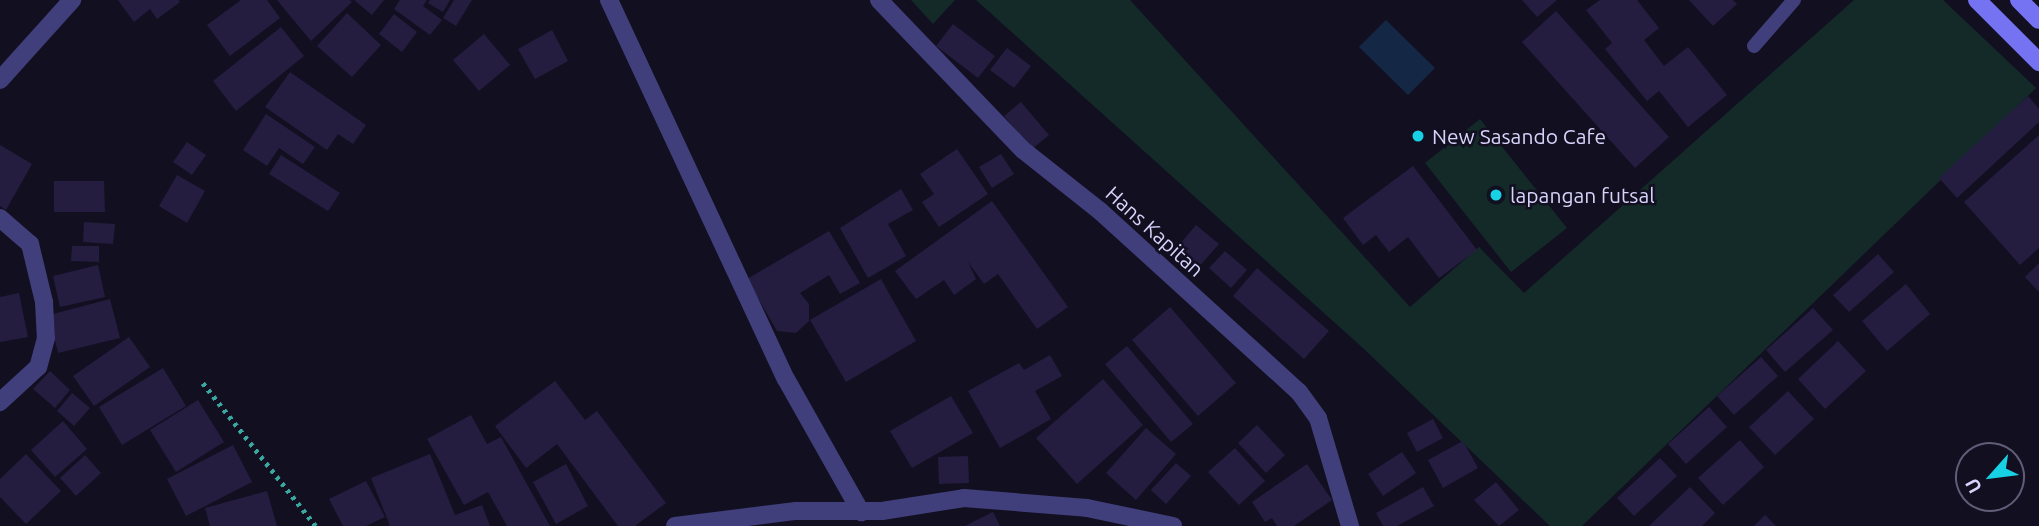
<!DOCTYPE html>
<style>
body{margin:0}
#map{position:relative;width:2039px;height:526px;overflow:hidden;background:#120f20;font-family:Ubuntu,sans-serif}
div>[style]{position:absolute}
.green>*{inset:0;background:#132a29}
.water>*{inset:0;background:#142846}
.building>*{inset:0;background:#241d40}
.path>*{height:4.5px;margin-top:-2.25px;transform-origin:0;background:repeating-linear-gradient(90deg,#3aa8a0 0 3.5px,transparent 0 8.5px)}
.service>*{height:14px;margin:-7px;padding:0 7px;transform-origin:7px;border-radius:7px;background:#403f7b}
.minor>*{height:18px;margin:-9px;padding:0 9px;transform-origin:9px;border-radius:9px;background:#403f7b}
.tertiary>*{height:18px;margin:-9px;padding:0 9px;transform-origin:9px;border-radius:9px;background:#403f7b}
.secondary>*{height:18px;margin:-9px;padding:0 9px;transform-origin:9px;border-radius:9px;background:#7573f1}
.dots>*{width:19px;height:19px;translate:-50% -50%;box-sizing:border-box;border:4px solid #120f20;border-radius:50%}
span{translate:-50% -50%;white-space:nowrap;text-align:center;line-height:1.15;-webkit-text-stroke:5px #120f20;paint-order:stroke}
.poi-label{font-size:21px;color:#d7d3fb}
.left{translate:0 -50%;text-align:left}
.street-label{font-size:21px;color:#d7d3fb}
.north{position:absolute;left:1955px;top:442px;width:70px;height:70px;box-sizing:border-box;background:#120f20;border:2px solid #615d78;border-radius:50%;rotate:242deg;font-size:19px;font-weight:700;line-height:28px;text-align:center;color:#d7d3fb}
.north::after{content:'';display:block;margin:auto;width:24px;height:32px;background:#16d2e4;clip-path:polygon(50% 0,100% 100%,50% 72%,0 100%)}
</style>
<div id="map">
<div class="green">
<i style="clip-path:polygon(911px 0,955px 0,933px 24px)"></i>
<i style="clip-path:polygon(976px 0,1130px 0,1410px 307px,1479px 247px,1524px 293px,1854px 0,1943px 0,2036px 88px,1582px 526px,1550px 526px,1364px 349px)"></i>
<i style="clip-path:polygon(1480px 119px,1567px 228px,1511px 272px,1425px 163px)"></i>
</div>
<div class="water">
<i style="clip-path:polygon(1386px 20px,1435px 68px,1408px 95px,1359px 47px)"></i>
</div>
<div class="building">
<i style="clip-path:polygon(118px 0,178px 0,180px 2px,157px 19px,150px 9px,134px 22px)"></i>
<i style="clip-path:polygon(241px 0,267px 0,280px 18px,230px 56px,207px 25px)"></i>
<i style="clip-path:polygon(277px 0,350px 0,352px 2px,311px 41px)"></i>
<i style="clip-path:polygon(354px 0,384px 0,372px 15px)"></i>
<i style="clip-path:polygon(400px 0,427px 0,423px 6px,442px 20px,430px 35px,394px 9px)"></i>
<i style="clip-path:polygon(430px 0,450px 0,443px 12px,428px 3px)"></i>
<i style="clip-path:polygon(454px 0,472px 0,456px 26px,443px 18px)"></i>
<i style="clip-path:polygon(1522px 0,1557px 0,1537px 17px)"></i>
<i style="clip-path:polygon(1600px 0,1637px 0,1659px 28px,1644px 40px,1664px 66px,1688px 47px,1727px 95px,1688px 127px,1659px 91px,1647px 101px,1605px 49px,1612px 43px,1586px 10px)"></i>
<i style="clip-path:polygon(1689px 0,1733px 0,1737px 4px,1713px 26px)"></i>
<i style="clip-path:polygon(1556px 11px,1669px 137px,1635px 168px,1522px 42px)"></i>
<i style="clip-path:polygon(347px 13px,381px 45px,352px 77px,317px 46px)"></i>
<i style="clip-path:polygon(394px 14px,417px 32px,402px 52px,379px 34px)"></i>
<i style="clip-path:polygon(953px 24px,995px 56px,978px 78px,936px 46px)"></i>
<i style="clip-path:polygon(281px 27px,304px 56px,236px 111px,213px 81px)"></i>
<i style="clip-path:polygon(552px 30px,568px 61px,535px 79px,518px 49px)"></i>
<i style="clip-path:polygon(484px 34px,510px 65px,479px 91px,453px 60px)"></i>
<i style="clip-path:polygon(1007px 48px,1031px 66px,1014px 88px,990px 70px)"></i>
<i style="clip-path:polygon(290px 72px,366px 125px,353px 144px,338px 134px,327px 150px,265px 107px)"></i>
<i style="clip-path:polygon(2028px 96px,2039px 109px,2039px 122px,1957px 198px,1939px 178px)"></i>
<i style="clip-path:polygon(1021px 102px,1049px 135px,1032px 149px,1004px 116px)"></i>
<i style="clip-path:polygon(266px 114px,315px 147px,303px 164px,279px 148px,267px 166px,243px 150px)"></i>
<i style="clip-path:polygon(2039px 135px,2039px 248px,2020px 265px,1964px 202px)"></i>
<i style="clip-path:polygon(187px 142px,206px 155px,192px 175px,173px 162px)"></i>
<i style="clip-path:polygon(0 145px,32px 164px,6px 210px,0 206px)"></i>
<i style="clip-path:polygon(957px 149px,988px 194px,939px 227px,922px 202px,934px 194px,920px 174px)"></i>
<i style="clip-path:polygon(1001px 154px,1014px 174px,992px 188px,979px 167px)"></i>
<i style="clip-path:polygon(281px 155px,340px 193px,328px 211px,269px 174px)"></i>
<i style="clip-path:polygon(1413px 166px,1477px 250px,1439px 278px,1408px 237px,1389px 252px,1376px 235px,1363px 245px,1343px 218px)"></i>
<i style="clip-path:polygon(177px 175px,205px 191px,187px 223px,159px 206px)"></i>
<i style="clip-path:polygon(54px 181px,104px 181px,105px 212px,54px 212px)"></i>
<i style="clip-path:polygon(901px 189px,913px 210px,888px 224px,906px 256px,868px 278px,840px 228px)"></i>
<i style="clip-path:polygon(992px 201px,1068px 307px,1037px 329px,998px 274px,984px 284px,968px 262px,976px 279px,954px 295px,944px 280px,916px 299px,895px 271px)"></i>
<i style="clip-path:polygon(84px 222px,115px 224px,113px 244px,83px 242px)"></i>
<i style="clip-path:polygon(1196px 225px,1219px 244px,1196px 270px,1174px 251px)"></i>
<i style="clip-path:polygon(829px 231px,860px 283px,840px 294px,829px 275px,800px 293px,809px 304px,809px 321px,796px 333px,777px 331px,747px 279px)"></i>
<i style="clip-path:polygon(72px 246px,99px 246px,99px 262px,71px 261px)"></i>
<i style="clip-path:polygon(1225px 251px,1247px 270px,1231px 288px,1209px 268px)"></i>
<i style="clip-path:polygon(1878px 254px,1894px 272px,1849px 312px,1833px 295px)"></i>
<i style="clip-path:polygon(2039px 263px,2039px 292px,2025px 277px)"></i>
<i style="clip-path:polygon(98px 265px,105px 297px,60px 307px,53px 276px)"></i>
<i style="clip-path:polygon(1257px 268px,1329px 331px,1304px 359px,1233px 296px)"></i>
<i style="clip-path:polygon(881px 279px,916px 341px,846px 382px,810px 320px)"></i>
<i style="clip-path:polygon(1906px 284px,1930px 314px,1887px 351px,1862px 321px)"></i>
<i style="clip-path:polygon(19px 293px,28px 337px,0 342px,0 297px)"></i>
<i style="clip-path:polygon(110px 299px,120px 338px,58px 353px,49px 315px)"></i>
<i style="clip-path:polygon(1170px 307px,1236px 383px,1198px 416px,1132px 340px)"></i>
<i style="clip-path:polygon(1813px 308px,1833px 330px,1785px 372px,1766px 350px)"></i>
<i style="clip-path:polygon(129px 337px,150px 367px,94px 406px,73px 376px)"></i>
<i style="clip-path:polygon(1838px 341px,1866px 371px,1825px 409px,1798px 379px)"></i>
<i style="clip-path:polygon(1127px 346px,1193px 424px,1171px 442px,1105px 364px)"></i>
<i style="clip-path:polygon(1050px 355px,1062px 376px,1035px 391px,1051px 419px,1000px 448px,968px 391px,1019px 363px,1024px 370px)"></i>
<i style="clip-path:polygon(1761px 357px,1778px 376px,1734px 415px,1717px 396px)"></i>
<i style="clip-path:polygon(163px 368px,186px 406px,122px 445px,99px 407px)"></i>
<i style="clip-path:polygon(50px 371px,70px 390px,55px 408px,33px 389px)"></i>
<i style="clip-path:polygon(1103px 379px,1143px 425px,1077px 484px,1036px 438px)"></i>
<i style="clip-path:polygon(555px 381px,585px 420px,597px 411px,666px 503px,635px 526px,618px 526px,557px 444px,526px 468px,495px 426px)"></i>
<i style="clip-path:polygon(1788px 391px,1814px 419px,1775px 455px,1749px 427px)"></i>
<i style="clip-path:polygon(72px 393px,90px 408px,74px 426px,57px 411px)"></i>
<i style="clip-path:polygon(951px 396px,973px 433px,912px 468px,890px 431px)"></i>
<i style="clip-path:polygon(198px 400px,224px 442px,176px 472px,150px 430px)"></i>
<i style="clip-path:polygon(1709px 407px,1727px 427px,1686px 464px,1668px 444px)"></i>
<i style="clip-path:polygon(471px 415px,487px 444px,501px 437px,550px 526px,507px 526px,488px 492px,464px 505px,427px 439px)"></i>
<i style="clip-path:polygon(1433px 419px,1443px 438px,1417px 452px,1407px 433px)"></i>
<i style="clip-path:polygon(63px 421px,87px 449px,55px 477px,31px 450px)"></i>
<i style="clip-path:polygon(1257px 425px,1285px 455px,1266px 473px,1238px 443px)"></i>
<i style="clip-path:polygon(1146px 428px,1176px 454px,1136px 500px,1106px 473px)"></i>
<i style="clip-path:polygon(1740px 440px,1764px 467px,1723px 505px,1698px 478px)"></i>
<i style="clip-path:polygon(1463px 441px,1478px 468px,1443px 488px,1428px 460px)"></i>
<i style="clip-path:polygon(233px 445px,252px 482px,186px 516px,167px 479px)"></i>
<i style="clip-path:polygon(1235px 448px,1265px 481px,1239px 505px,1208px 472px)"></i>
<i style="clip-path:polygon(1402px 452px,1416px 473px,1383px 496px,1368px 474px)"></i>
<i style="clip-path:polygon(26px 454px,61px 491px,26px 524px,0 497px,0 479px)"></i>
<i style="clip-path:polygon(430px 454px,455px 515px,482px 505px,490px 526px,390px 526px,371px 478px)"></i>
<i style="clip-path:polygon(85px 455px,101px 473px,76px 496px,60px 478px)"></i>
<i style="clip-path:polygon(968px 456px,969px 483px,939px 484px,938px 457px)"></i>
<i style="clip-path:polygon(1660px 458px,1677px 476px,1634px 516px,1617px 498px)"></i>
<i style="clip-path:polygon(1176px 463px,1191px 476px,1166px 504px,1151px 490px)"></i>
<i style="clip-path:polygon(566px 464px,588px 506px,556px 524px,533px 482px)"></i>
<i style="clip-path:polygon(1307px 464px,1332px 500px,1294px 526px,1277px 526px,1272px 518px,1265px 522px,1252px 502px)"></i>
<i style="clip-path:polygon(366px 481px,385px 517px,366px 526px,343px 526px,329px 499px)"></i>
<i style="clip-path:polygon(1496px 482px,1519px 510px,1499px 526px,1474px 500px)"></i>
<i style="clip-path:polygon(1423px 487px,1434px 506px,1397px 526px,1383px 526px,1376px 513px)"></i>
<i style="clip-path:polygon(1690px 487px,1715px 513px,1702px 526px,1649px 526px)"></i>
<i style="clip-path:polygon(267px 491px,277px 526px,210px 526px,205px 508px)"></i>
<i style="clip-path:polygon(993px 512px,1000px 526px,965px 526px)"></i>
<i style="clip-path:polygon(1765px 515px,1776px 526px,1754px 526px)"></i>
</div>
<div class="path">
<i style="left:203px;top:383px;width:182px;rotate:51.7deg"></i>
</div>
<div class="service">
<i style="left:1754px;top:46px;width:61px;rotate:-49deg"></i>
</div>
<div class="minor">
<i style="left:609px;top:0;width:418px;rotate:65deg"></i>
<i style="left:786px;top:379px;width:153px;rotate:60.6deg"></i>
<i style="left:0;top:80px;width:108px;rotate:-48deg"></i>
<i style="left:0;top:218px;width:40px;rotate:41deg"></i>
<i style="left:30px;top:244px;width:60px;rotate:76.4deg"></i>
<i style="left:44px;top:302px;width:36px;rotate:87deg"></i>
<i style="left:46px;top:338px;width:30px;rotate:105deg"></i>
<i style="left:38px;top:367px;width:52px;rotate:137.4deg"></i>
<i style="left:675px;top:526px;width:122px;rotate:-7.1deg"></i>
<i style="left:796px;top:511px;width:86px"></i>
<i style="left:882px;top:511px;width:83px;rotate:-9deg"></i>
<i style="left:964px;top:498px;width:123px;rotate:4.6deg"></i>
<i style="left:1087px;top:508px;width:88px;rotate:11.8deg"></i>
</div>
<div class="tertiary">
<i style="left:879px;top:0;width:208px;rotate:46.2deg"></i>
<i style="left:1023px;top:150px;width:98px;rotate:38.4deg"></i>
<i style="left:1100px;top:211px;width:269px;rotate:42.3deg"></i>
<i style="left:1299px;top:392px;width:32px;rotate:54deg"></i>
<i style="left:1318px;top:418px;width:113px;rotate:73.5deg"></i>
</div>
<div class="secondary">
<i style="left:1977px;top:0;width:88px;rotate:45deg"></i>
<i style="left:2019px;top:0;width:28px;rotate:45deg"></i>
</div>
<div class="dots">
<i style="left:1418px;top:136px;background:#16d2e4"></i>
<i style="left:1496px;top:195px;background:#16d2e4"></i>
</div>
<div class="poi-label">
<span class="left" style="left:1432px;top:136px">New Sasando Cafe</span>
<span class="left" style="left:1510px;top:195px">lapangan futsal</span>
</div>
<div class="street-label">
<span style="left:1155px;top:231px;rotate:42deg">Hans Kapitan</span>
</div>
<div class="north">U</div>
</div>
